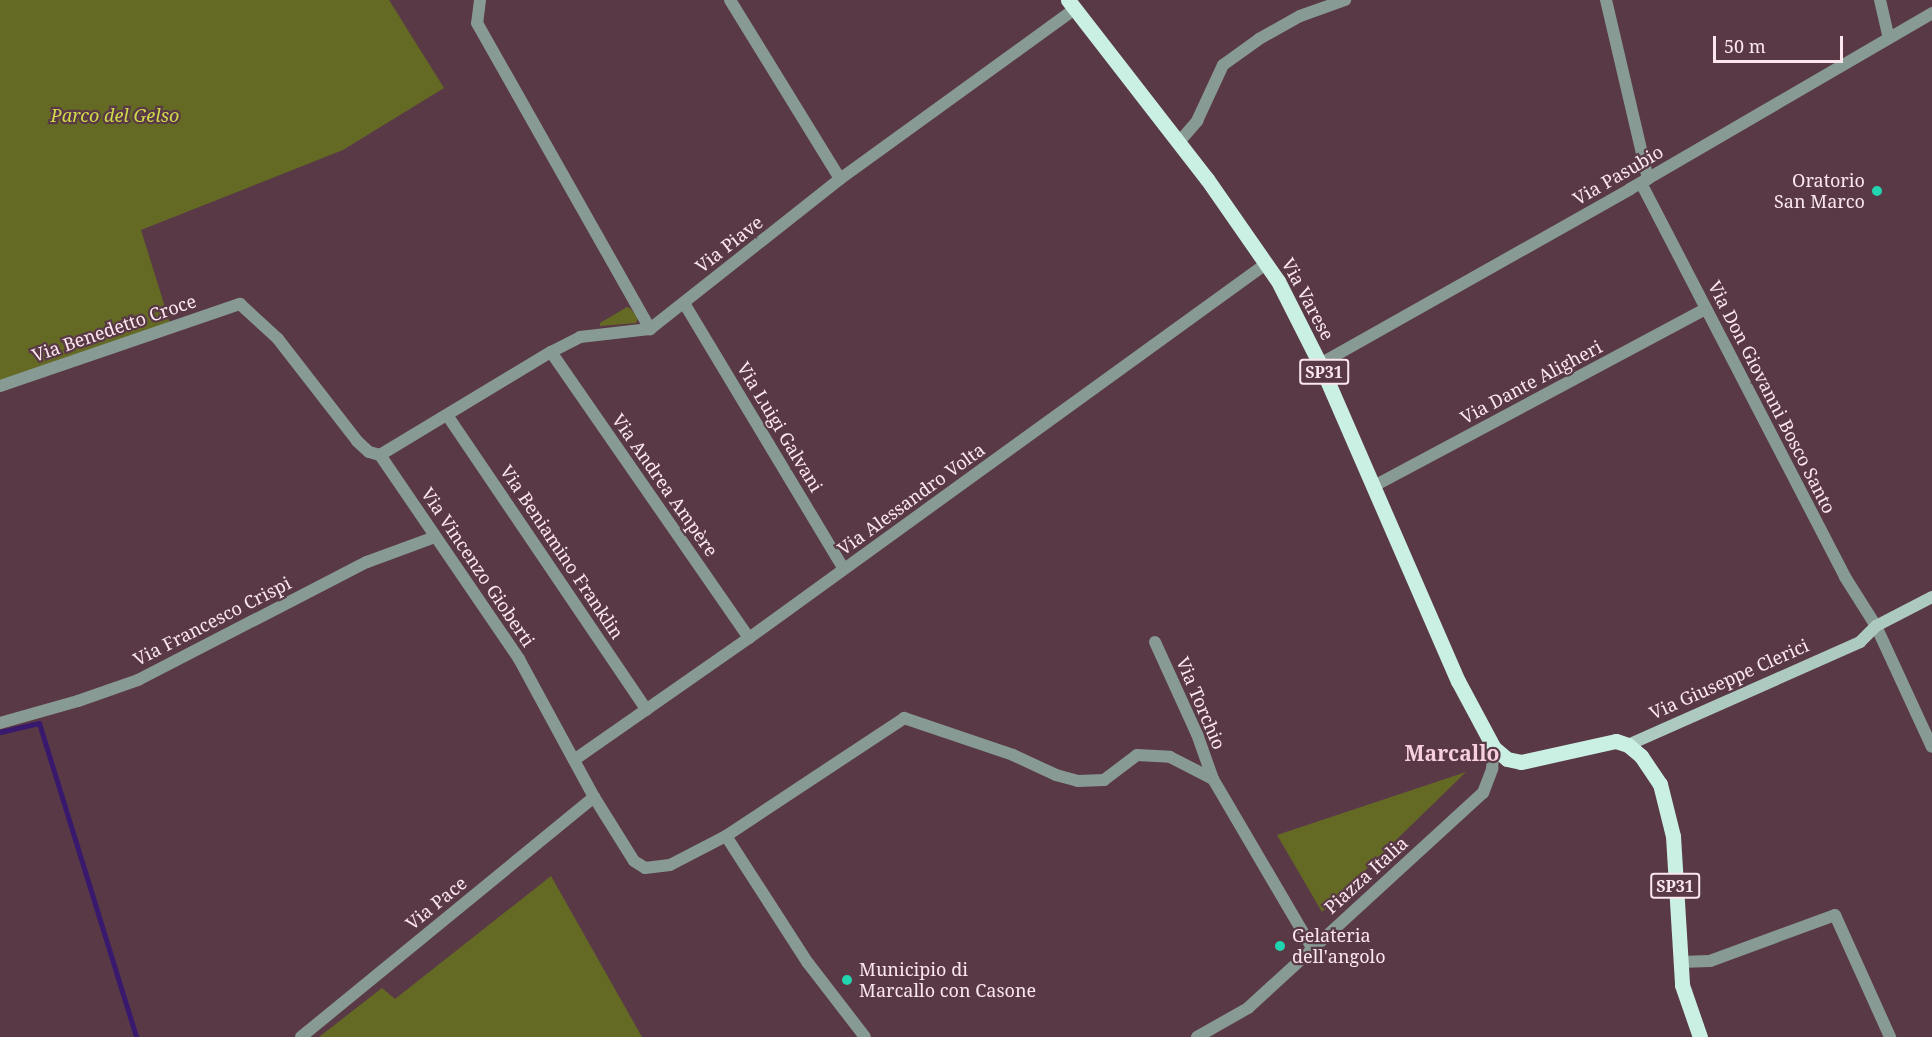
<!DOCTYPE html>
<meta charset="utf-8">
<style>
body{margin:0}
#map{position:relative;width:1932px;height:1037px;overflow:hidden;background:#593946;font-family:"Noto Serif",serif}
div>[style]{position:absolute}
.green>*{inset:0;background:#646a24}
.stream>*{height:5px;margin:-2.5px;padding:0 2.5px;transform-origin:2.5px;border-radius:2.5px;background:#38196d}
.street>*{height:12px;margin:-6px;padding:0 6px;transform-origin:6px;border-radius:6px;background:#889a94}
.secondary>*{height:12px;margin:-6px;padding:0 6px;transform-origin:6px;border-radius:6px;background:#adcac1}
.primary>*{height:15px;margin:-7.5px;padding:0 7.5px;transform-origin:7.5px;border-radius:7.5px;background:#caefe3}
.dots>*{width:16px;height:16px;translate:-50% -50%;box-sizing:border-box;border:3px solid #593946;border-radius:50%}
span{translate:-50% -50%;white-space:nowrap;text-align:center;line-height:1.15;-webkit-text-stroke:4.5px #593946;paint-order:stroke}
.shield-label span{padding:2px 4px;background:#593946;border:2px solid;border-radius:4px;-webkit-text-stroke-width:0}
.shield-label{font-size:16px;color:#fce7ef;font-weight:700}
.park-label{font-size:18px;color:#d0db49;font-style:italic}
.street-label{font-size:18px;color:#fce7ef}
.poi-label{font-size:18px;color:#fce7ef}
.right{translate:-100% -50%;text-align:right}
.left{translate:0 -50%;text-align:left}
.quarter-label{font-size:21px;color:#f8cfde;font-weight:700}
.scale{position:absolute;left:1713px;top:36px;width:130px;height:27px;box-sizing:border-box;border:3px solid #fce7ef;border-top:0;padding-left:8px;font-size:18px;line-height:21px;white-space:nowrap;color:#fce7ef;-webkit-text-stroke:4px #593946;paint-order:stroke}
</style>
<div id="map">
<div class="green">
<i style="clip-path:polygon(0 0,389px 0,444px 88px,343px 150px,141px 230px,170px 323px,0 381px)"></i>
<i style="clip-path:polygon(627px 307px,630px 308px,638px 318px,636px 323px,600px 326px,600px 323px)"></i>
<i style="clip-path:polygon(1466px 772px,1322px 912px,1277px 835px)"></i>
<i style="clip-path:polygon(551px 876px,642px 1037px,319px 1037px,382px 988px,395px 999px)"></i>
</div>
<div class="stream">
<i style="left:0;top:732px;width:40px;rotate:-13deg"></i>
<i style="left:39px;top:723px;width:329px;rotate:72.8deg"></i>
</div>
<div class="street">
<i style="left:480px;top:0;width:23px;rotate:97deg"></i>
<i style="left:477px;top:23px;width:352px;rotate:60.5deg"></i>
<i style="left:730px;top:0;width:210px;rotate:58.4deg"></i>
<i style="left:1606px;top:0;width:184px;rotate:76.8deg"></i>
<i style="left:1880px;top:0;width:39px;rotate:77deg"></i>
<i style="left:1179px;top:142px;width:28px;rotate:-49deg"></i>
<i style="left:1197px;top:121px;width:62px;rotate:-65.1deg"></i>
<i style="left:1223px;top:65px;width:44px;rotate:-35.8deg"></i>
<i style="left:1259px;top:39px;width:47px;rotate:-29.3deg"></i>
<i style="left:1300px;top:16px;width:48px;rotate:-19.6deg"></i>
<i style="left:1641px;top:183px;width:444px;rotate:62.6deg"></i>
<i style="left:1845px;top:577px;width:58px;rotate:57.7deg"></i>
<i style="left:1876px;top:626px;width:133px;rotate:65.2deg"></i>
<i style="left:684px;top:303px;width:310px;rotate:59deg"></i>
<i style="left:551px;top:352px;width:348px;rotate:55.3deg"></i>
<i style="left:1320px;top:364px;width:356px;rotate:-29.4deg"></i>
<i style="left:1630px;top:189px;width:350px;rotate:-30.2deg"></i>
<i style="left:0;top:386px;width:254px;rotate:-18.9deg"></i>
<i style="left:240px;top:304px;width:52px;rotate:42.6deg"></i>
<i style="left:278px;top:339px;width:129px;rotate:52.2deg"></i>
<i style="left:357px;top:441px;width:16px;rotate:43deg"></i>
<i style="left:369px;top:452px;width:11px;rotate:15deg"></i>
<i style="left:380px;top:455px;width:247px;rotate:55.7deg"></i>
<i style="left:519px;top:659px;width:157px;rotate:61.5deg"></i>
<i style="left:594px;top:797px;width:75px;rotate:58deg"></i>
<i style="left:634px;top:861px;width:13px;rotate:32deg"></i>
<i style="left:645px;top:868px;width:25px;rotate:-7deg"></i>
<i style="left:670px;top:865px;width:63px;rotate:-27.4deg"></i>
<i style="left:726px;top:836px;width:214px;rotate:-33.5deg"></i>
<i style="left:904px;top:718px;width:115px;rotate:18.7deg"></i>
<i style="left:1013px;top:755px;width:47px;rotate:24.9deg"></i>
<i style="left:1056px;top:775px;width:23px;rotate:15deg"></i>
<i style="left:1078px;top:781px;width:26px;rotate:-2deg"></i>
<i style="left:1104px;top:780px;width:41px;rotate:-37.1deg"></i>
<i style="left:1137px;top:755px;width:33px;rotate:3deg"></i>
<i style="left:1170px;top:757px;width:48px;rotate:27.1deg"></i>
<i style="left:1213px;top:779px;width:196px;rotate:59.6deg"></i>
<i style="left:447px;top:415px;width:356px;rotate:55.9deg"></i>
<i style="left:380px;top:455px;width:200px;rotate:-31.1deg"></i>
<i style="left:551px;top:352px;width:33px;rotate:-27deg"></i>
<i style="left:580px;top:337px;width:70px;rotate:-6.5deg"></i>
<i style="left:650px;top:329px;width:242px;rotate:-38.3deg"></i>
<i style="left:840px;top:179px;width:290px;rotate:-35.9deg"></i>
<i style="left:1374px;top:486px;width:376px;rotate:-28.1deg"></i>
<i style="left:1155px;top:642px;width:101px;rotate:65.5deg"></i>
<i style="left:1197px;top:734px;width:48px;rotate:70.4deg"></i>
<i style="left:0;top:723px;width:81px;rotate:-15.8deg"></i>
<i style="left:78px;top:701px;width:64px;rotate:-19.3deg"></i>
<i style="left:138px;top:680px;width:258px;rotate:-27.3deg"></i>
<i style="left:367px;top:562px;width:72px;rotate:-20.2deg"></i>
<i style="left:574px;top:760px;width:213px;rotate:-34.9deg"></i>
<i style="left:749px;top:638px;width:639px;rotate:-35.9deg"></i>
<i style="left:726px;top:836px;width:151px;rotate:57.2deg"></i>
<i style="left:808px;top:963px;width:93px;rotate:52.4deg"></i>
<i style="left:1680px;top:962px;width:30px;rotate:-2deg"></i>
<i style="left:1710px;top:961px;width:133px;rotate:-20.2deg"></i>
<i style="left:1835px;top:915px;width:134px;rotate:65.7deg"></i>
<i style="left:301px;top:1037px;width:379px;rotate:-39.3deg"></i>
<i style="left:1197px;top:1037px;width:59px;rotate:-29.6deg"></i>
<i style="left:1248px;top:1008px;width:319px;rotate:-42.5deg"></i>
<i style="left:1483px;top:793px;width:26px;rotate:-69deg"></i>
<i style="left:1492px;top:769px;width:21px;rotate:-85deg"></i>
</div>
<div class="secondary">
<i style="left:1628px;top:745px;width:254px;rotate:-23.9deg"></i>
<i style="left:1860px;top:642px;width:23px;rotate:-45deg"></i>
<i style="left:1876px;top:626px;width:63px;rotate:-27.4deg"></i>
</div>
<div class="primary">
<i style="left:1068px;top:0;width:227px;rotate:52.2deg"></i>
<i style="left:1207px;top:179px;width:124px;rotate:55.2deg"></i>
<i style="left:1278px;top:281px;width:93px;rotate:63.2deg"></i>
<i style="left:1320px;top:364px;width:346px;rotate:66.5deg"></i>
<i style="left:1458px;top:681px;width:76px;rotate:61.8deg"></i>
<i style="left:1494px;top:748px;width:17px;rotate:40deg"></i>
<i style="left:1507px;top:759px;width:14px;rotate:12deg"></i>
<i style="left:1521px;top:762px;width:97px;rotate:-12.5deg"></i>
<i style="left:1616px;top:741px;width:13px;rotate:18deg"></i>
<i style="left:1628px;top:745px;width:17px;rotate:40deg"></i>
<i style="left:1641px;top:756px;width:34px;rotate:56deg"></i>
<i style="left:1660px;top:784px;width:54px;rotate:76deg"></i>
<i style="left:1673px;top:836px;width:149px;rotate:86.5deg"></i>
<i style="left:1682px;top:985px;width:55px;rotate:70.9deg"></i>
</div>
<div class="dots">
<i style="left:1877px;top:191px;background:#21d5b0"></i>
<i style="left:1280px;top:946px;background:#21d5b0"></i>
<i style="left:847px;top:980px;background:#21d5b0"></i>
</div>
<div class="shield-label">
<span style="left:1324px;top:372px">SP31</span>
<span style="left:1675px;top:886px">SP31</span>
</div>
<div class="park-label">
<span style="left:115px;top:115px">Parco del Gelso</span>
</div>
<div class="street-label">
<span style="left:1618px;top:175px;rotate:-30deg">Via Pasubio</span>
<span style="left:729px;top:244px;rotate:-38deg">Via Piave</span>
<span style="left:1308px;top:299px;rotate:62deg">Via Varese</span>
<span style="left:114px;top:328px;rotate:-19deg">Via Benedetto Croce</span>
<span style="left:1531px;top:382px;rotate:-28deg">Via Dante Aligheri</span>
<span style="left:1772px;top:397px;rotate:63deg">Via Don Giovanni Bosco Santo</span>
<span style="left:780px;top:427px;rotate:59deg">Via Luigi Galvani</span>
<span style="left:665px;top:485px;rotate:55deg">Via Andrea Ampère</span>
<span style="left:911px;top:499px;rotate:-36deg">Via Alessandro Volta</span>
<span style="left:562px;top:552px;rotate:56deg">Via Beniamino Franklin</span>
<span style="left:478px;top:567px;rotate:56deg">Via Vincenzo Gioberti</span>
<span style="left:212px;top:621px;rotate:-27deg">Via Francesco Crispi</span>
<span style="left:1729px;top:679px;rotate:-24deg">Via Giuseppe Clerici</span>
<span style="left:1201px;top:703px;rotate:67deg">Via Torchio</span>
<span style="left:1366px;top:875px;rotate:-42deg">Piazza Italia</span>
<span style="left:436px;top:903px;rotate:-39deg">Via Pace</span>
</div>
<div class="poi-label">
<span class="right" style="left:1865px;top:191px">Oratorio<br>San Marco</span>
<span class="left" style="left:1292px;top:946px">Gelateria<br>dell'angolo</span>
<span class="left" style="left:859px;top:980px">Municipio di<br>Marcallo con Casone</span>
</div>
<div class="quarter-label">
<span style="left:1452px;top:753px">Marcallo</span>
</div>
<div class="scale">50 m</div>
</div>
